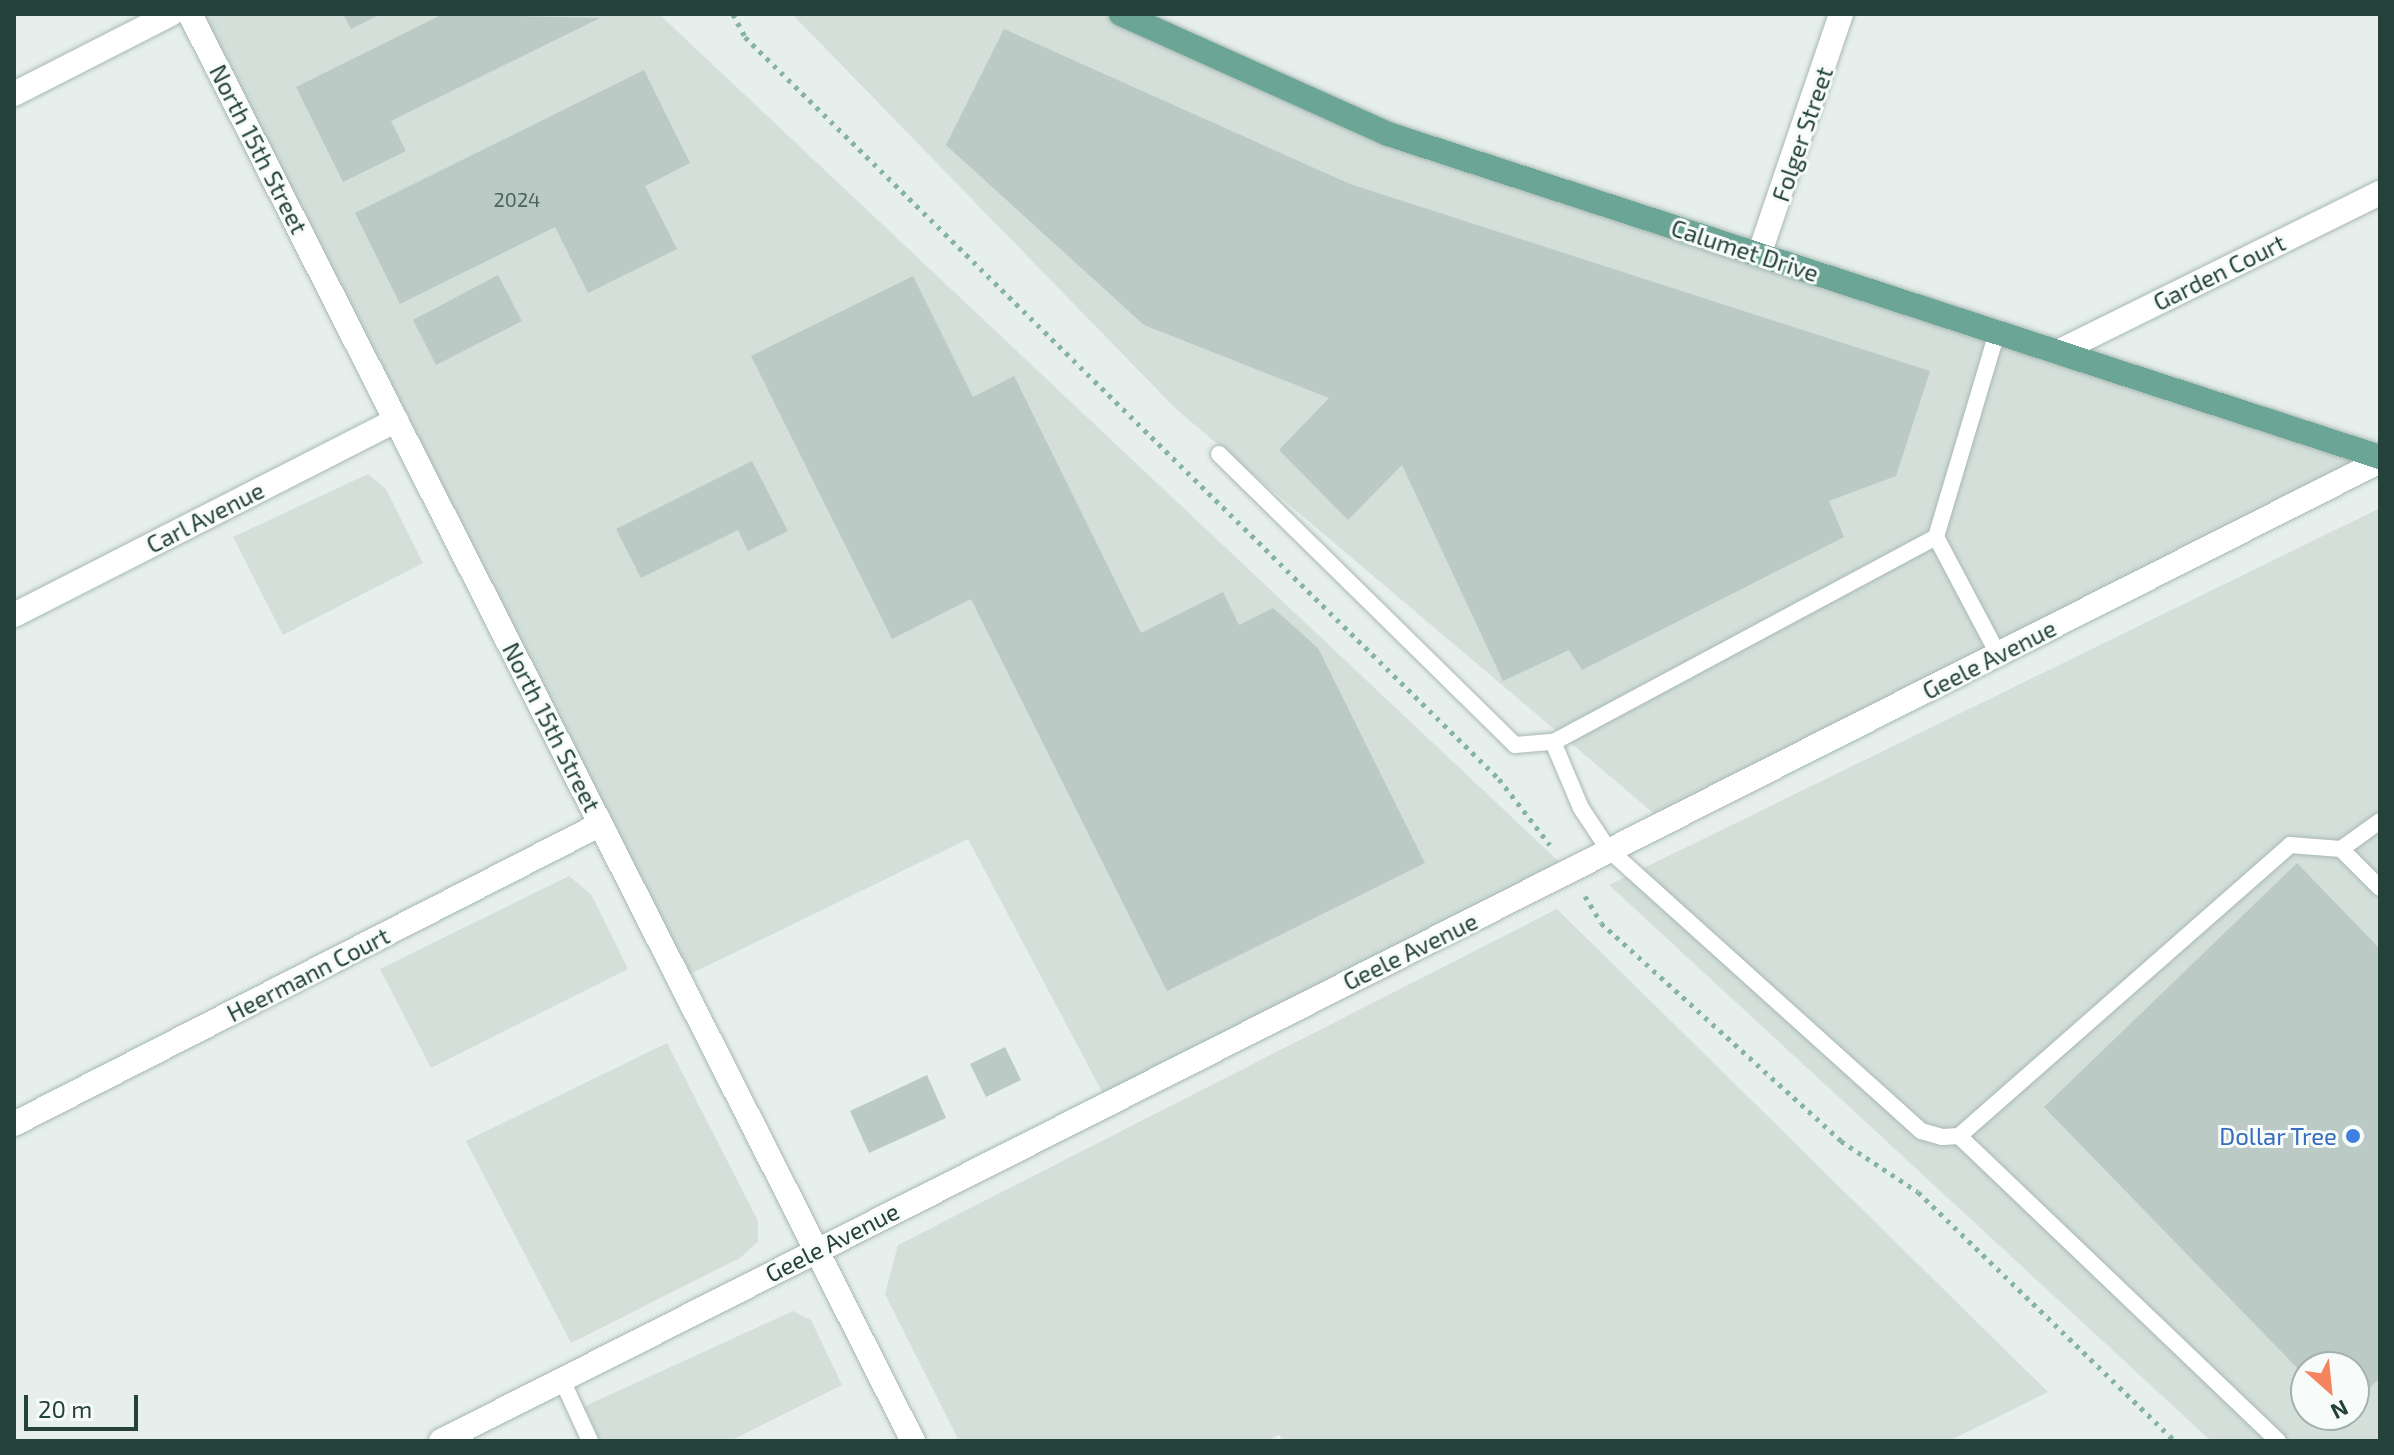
<!DOCTYPE html>
<style>
body{margin:0}
#map{position:relative;width:2394px;height:1455px;overflow:hidden;background:#e6efeb;font-family:"Exo 2",sans-serif}
div>[style]{position:absolute}
.built>*{inset:0;background:#d4dfda}
.building>*{inset:0;background:#bbcac4}
.path>*{height:5px;margin-top:-2.5px;transform-origin:0;background:repeating-linear-gradient(90deg,#86b3a5 0 4px,transparent 0 10px)}
.roads{filter:drop-shadow(0 0 2px #a8b8b2) drop-shadow(0 0 2px #a8b8b2)}
.service>*{height:16px;margin:-8px;padding:0 8px;transform-origin:8px;border-radius:8px;background:#fff}
.minor>*{height:24px;margin:-12px;padding:0 12px;transform-origin:12px;border-radius:12px;background:#fff}
.tertiary>*{height:24px;margin:-12px;padding:0 12px;transform-origin:12px;border-radius:12px;background:#fff}
.primary>*{height:24px;margin:-12px;padding:0 12px;transform-origin:12px;border-radius:12px;background:#6aa596}
.dots>*{width:22px;height:22px;translate:-50% -50%;box-sizing:border-box;border:4px solid #f7fbf9;border-radius:50%}
span{translate:-50% -50%;white-space:nowrap;text-align:center;line-height:1.15;-webkit-text-stroke:6px #f7fbf9;paint-order:stroke}
.number-label{font-size:20px;color:#4a645c}
.number-label span{-webkit-text-stroke-width:0}
.street-label{font-size:24px;color:#24423a}
.shop-label{font-size:24px;color:#366cbe}
.right{translate:-100% -50%;text-align:right}
.frame{position:absolute;inset:0;border:16px solid #24423a;pointer-events:none}
.north{position:absolute;left:2290px;top:1351px;width:80px;height:80px;box-sizing:border-box;background:#f7fbf9;border:2px solid #a3b1ad;border-radius:50%;rotate:153deg;font-size:22px;font-weight:700;line-height:32px;text-align:center;color:#24423a}
.north::after{content:'';display:block;margin:auto;width:28px;height:36px;background:#f4845f;clip-path:polygon(50% 0,100% 100%,50% 72%,0 100%)}
.scale{position:absolute;left:24px;top:1395px;width:114px;height:36px;box-sizing:border-box;border:4px solid #24423a;border-top:0;padding-left:10px;font-size:24px;line-height:28px;white-space:nowrap;color:#24423a;-webkit-text-stroke:6px #f7fbf9;paint-order:stroke}
</style>
<div id="map">
<div class="built">
<i style="clip-path:polygon(190px 14px,659px 14px,1570px 872px,1108px 1103px,968px 839px,680px 979px)"></i>
<i style="clip-path:polygon(792px 14px,1121px 14px,1388px 134px,2380px 457px,1664px 822px,1176px 409px)"></i>
<i style="clip-path:polygon(368px 474px,386px 489px,423px 563px,283px 635px,233px 537px)"></i>
<i style="clip-path:polygon(evenodd,2380px 508px,2380px 1441px,2211px 1441px,1609px 885px,2380px 508px,2306px 1367px,2354px 1367px,2354px 1415px,2306px 1415px,2306px 1367px)"></i>
<i style="clip-path:polygon(569px 876px,591px 894px,628px 969px,431px 1068px,380px 969px)"></i>
<i style="clip-path:polygon(1557px 909px,2048px 1392px,1949px 1441px,1283px 1441px,1279px 1435px,1267px 1441px,959px 1441px,885px 1294px,898px 1245px)"></i>
<i style="clip-path:polygon(667px 1043px,758px 1221px,758px 1242px,740px 1258px,571px 1343px,466px 1141px)"></i>
<i style="clip-path:polygon(793px 1311px,811px 1320px,842px 1385px,730px 1441px,600px 1441px,583px 1407px)"></i>
</div>
<div class="building">
<i style="clip-path:polygon(343px 14px,381px 14px,351px 29px)"></i>
<i style="clip-path:polygon(443px 14px,600px 18px,391px 121px,406px 151px,343px 182px,296px 87px)"></i>
<i style="clip-path:polygon(1004px 29px,1350px 184px,1930px 371px,1896px 476px,1829px 501px,1844px 537px,1582px 670px,1569px 650px,1503px 681px,1402px 465px,1348px 520px,1279px 450px,1329px 398px,1144px 325px,946px 145px)"></i>
<i style="clip-path:polygon(644px 70px,690px 163px,645px 186px,677px 249px,588px 293px,555px 227px,400px 304px,355px 213px)"></i>
<i style="clip-path:polygon(498px 275px,522px 321px,436px 365px,413px 320px)"></i>
<i style="clip-path:polygon(913px 276px,973px 397px,1014px 376px,1141px 633px,1223px 592px,1239px 625px,1273px 608px,1318px 648px,1425px 863px,1167px 991px,971px 599px,892px 639px,751px 356px)"></i>
<i style="clip-path:polygon(752px 461px,788px 531px,748px 551px,738px 530px,641px 578px,616px 529px)"></i>
<i style="clip-path:polygon(2297px 863px,2380px 949px,2380px 1378px,2354px 1403px,2354px 1367px,2306px 1367px,2306px 1377px,2044px 1107px)"></i>
<i style="clip-path:polygon(1005px 1047px,1021px 1080px,986px 1097px,970px 1064px)"></i>
<i style="clip-path:polygon(927px 1075px,946px 1118px,869px 1153px,850px 1111px)"></i>
</div>
<div class="path">
<i style="left:733px;top:14px;width:26px;rotate:62deg"></i>
<i style="left:745px;top:37px;width:1058px;rotate:44.54deg"></i>
<i style="left:1499px;top:779px;width:83px;rotate:52.3deg"></i>
<i style="left:1585px;top:896px;width:31px;rotate:59deg"></i>
<i style="left:1601px;top:923px;width:324px;rotate:42.2deg"></i>
<i style="left:1841px;top:1141px;width:92px;rotate:33.5deg"></i>
<i style="left:1918px;top:1192px;width:358px;rotate:44.1deg"></i>
</div>
<div class="roads">
<div class="service">
<i style="left:1219px;top:454px;width:415px;rotate:44.5deg"></i>
<i style="left:1515px;top:745px;width:38px;rotate:-5deg"></i>
<i style="left:1936px;top:537px;width:214px;rotate:-73.4deg"></i>
<i style="left:1998px;top:654px;width:132px;rotate:-117.9deg"></i>
<i style="left:1936px;top:537px;width:434px;rotate:151.8deg"></i>
<i style="left:1553px;top:742px;width:72px;rotate:67deg"></i>
<i style="left:1581px;top:808px;width:49px;rotate:56.6deg"></i>
<i style="left:1608px;top:849px;width:421px;rotate:42deg"></i>
<i style="left:1921px;top:1131px;width:22px;rotate:16deg"></i>
<i style="left:1942px;top:1137px;width:17px;rotate:-3deg"></i>
<i style="left:1959px;top:1136px;width:441px;rotate:-41.3deg"></i>
<i style="left:2290px;top:845px;width:51px;rotate:4.5deg"></i>
<i style="left:2380px;top:821px;width:48px;rotate:144.3deg"></i>
<i style="left:2341px;top:849px;width:55px;rotate:45deg"></i>
<i style="left:1959px;top:1136px;width:441px;rotate:43.7deg"></i>
<i style="left:562px;top:1380px;width:67px;rotate:65.3deg"></i>
</div>
<div class="minor">
<i style="left:14px;top:94px;width:176px;rotate:-27deg"></i>
<i style="left:1759px;top:255px;width:255px;rotate:-71.2deg"></i>
<i style="left:2058px;top:352px;width:359px;rotate:-26.3deg"></i>
<i style="left:14px;top:615px;width:429px;rotate:-27deg"></i>
<i style="left:14px;top:1124px;width:659px;rotate:-27.07deg"></i>
</div>
<div class="tertiary">
<i style="left:190px;top:14px;width:1600px;rotate:63.13deg"></i>
<i style="left:441px;top:1441px;width:2173px;rotate:-26.81deg"></i>
</div>
<div class="primary">
<i style="left:1121px;top:14px;width:293px;rotate:24.2deg"></i>
<i style="left:1388px;top:134px;width:1043px;rotate:18.04deg"></i>
</div>
</div>
<div class="dots">
<i style="left:2353px;top:1136px;background:#3f7fe0"></i>
</div>
<div class="number-label">
<span style="left:517px;top:199px">2024</span>
</div>
<div class="street-label">
<span style="left:1802px;top:134px;rotate:-71deg">Folger Street</span>
<span style="left:259px;top:149px;rotate:63deg">North 15th Street</span>
<span style="left:1745px;top:250px;rotate:18deg">Calumet Drive</span>
<span style="left:2219px;top:272px;rotate:-26deg">Garden Court</span>
<span style="left:205px;top:517px;rotate:-27deg">Carl Avenue</span>
<span style="left:1989px;top:659px;rotate:-27deg">Geele Avenue</span>
<span style="left:552px;top:727px;rotate:63deg">North 15th Street</span>
<span style="left:1410px;top:951px;rotate:-26deg">Geele Avenue</span>
<span style="left:308px;top:974px;rotate:-27deg">Heermann Court</span>
<span style="left:832px;top:1242px;rotate:-27deg">Geele Avenue</span>
</div>
<div class="shop-label">
<span class="right" style="left:2337px;top:1136px">Dollar Tree</span>
</div>
<div class="frame"></div>
<div class="north">N</div>
<div class="scale">20 m</div>
</div>
